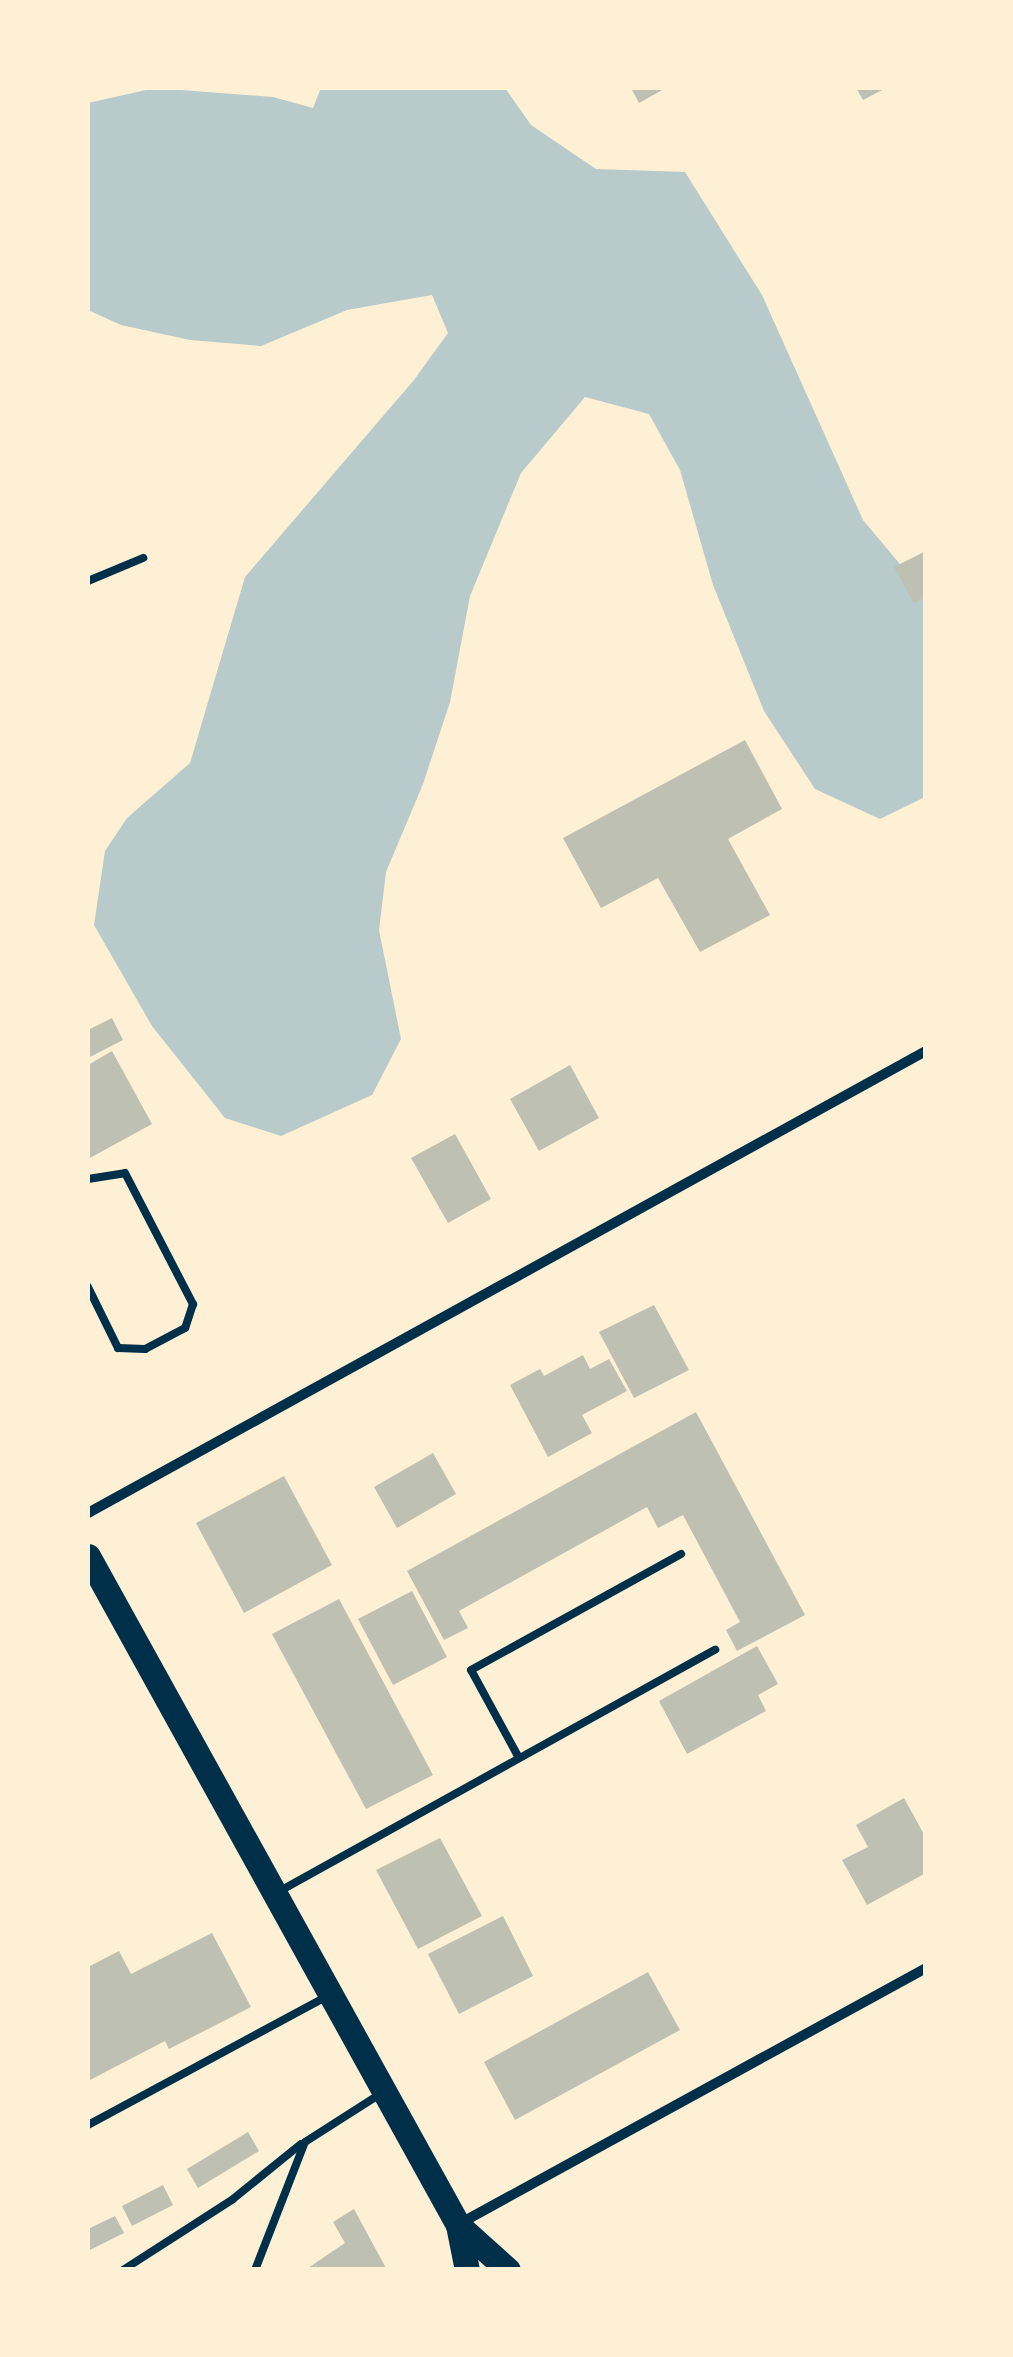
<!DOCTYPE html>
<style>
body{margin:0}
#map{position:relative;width:1013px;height:2357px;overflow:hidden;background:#fdf0d5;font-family:Georgia,serif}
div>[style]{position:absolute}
.green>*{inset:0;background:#b9caca}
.building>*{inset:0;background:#bec0b2}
.service>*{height:8px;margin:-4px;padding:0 4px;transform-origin:4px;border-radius:4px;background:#003049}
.minor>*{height:10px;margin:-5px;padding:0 5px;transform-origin:5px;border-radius:5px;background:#003049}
.primary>*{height:25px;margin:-12.5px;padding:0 12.5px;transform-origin:12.5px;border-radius:12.5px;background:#003049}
span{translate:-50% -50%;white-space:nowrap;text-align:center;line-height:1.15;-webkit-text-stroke:10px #fdf0d5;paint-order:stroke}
.frame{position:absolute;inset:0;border:90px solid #fdf0d5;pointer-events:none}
</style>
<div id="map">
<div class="green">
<i style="clip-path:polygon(155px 88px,273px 97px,313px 108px,321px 88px,505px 88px,531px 125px,596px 169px,685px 172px,762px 295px,863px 520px,925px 594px,925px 797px,880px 819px,815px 789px,764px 711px,713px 585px,680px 470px,649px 414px,585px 397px,521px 473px,470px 596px,450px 702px,423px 784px,386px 872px,379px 930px,401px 1039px,372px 1095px,281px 1136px,225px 1118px,152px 1026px,94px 925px,105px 851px,127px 818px,190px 763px,245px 577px,414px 380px,448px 333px,432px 295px,347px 310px,261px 346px,190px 340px,121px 325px,88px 310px,88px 103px)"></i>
</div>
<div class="building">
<i style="clip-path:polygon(631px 88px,666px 88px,639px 103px)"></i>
<i style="clip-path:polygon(856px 88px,886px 88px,863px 100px)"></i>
<i style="clip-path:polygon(926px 551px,926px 597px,914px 603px,894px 567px)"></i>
<i style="clip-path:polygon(745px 740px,782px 809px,728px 839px,770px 915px,700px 952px,658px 878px,601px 908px,563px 838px)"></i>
<i style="clip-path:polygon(112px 1018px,123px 1040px,88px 1058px,88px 1030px)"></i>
<i style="clip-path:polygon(112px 1051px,152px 1124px,88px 1159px,88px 1065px)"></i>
<i style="clip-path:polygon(570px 1065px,599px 1118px,539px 1151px,510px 1099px)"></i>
<i style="clip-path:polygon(455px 1134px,491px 1199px,448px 1223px,411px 1158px)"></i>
<i style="clip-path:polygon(654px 1305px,689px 1370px,634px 1398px,599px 1332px)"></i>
<i style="clip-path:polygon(583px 1355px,590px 1369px,609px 1359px,627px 1391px,582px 1415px,592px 1433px,548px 1457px,510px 1385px,540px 1369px,544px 1376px)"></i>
<i style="clip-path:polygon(696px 1412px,805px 1615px,737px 1651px,726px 1630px,740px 1622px,683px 1515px,658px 1528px,647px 1507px,459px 1611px,468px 1628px,444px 1640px,407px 1571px)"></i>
<i style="clip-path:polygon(433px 1453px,456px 1494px,397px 1528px,374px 1487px)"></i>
<i style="clip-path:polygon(284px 1476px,332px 1565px,244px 1613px,196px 1523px)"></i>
<i style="clip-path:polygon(412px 1591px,447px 1657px,393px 1685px,358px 1619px)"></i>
<i style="clip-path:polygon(339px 1599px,433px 1775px,366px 1809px,272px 1634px)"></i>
<i style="clip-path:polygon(757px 1646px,778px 1684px,758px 1695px,766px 1711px,687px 1754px,659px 1701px)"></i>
<i style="clip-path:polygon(904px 1798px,926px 1838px,926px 1873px,867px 1905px,842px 1860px,868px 1847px,856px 1825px)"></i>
<i style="clip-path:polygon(440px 1838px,482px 1916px,418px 1949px,376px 1870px)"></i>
<i style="clip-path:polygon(503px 1916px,533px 1976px,459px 2014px,428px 1954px)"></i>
<i style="clip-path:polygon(212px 1933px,251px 2007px,169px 2049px,165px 2041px,88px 2081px,88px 1967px,119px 1951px,131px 1974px)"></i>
<i style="clip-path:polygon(648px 1972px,680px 2030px,515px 2120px,484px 2062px)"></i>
<i style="clip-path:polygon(248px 2132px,259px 2151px,198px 2188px,187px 2169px)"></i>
<i style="clip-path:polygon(163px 2185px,173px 2205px,132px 2226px,122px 2206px)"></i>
<i style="clip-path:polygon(354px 2209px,387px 2270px,305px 2270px,345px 2243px,333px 2222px)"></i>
<i style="clip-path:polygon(115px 2216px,124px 2233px,88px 2251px,88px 2229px)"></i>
</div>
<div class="service">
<i style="left:88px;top:581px;width:60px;rotate:-22.7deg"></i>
<i style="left:88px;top:1179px;width:37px;rotate:-9deg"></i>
<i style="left:125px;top:1173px;width:148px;rotate:62.6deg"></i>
<i style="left:193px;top:1304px;width:25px;rotate:108deg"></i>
<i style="left:185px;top:1328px;width:45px;rotate:152.3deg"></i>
<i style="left:145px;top:1349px;width:27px;rotate:-178deg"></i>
<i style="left:118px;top:1348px;width:68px;rotate:-116.2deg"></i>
<i style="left:519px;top:1758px;width:100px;rotate:-118.6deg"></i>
<i style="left:471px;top:1670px;width:240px;rotate:-28.9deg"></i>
<i style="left:278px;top:1892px;width:500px;rotate:-29deg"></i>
<i style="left:88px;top:2125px;width:270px;rotate:-28.3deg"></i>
<i style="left:123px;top:2270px;width:131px;rotate:-32.8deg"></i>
<i style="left:233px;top:2199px;width:87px;rotate:-39deg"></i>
<i style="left:255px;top:2270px;width:137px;rotate:-68.7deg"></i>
<i style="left:305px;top:2142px;width:89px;rotate:-32.6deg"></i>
</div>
<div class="minor">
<i style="left:88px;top:1513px;width:957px;rotate:-28.87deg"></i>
<i style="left:459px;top:2224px;width:533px;rotate:-28.73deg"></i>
</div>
<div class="primary">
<i style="left:88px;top:1556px;width:765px;rotate:61.05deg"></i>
<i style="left:458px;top:2225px;width:46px;rotate:78.7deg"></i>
<i style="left:458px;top:2225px;width:67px;rotate:42deg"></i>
</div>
<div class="frame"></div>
</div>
